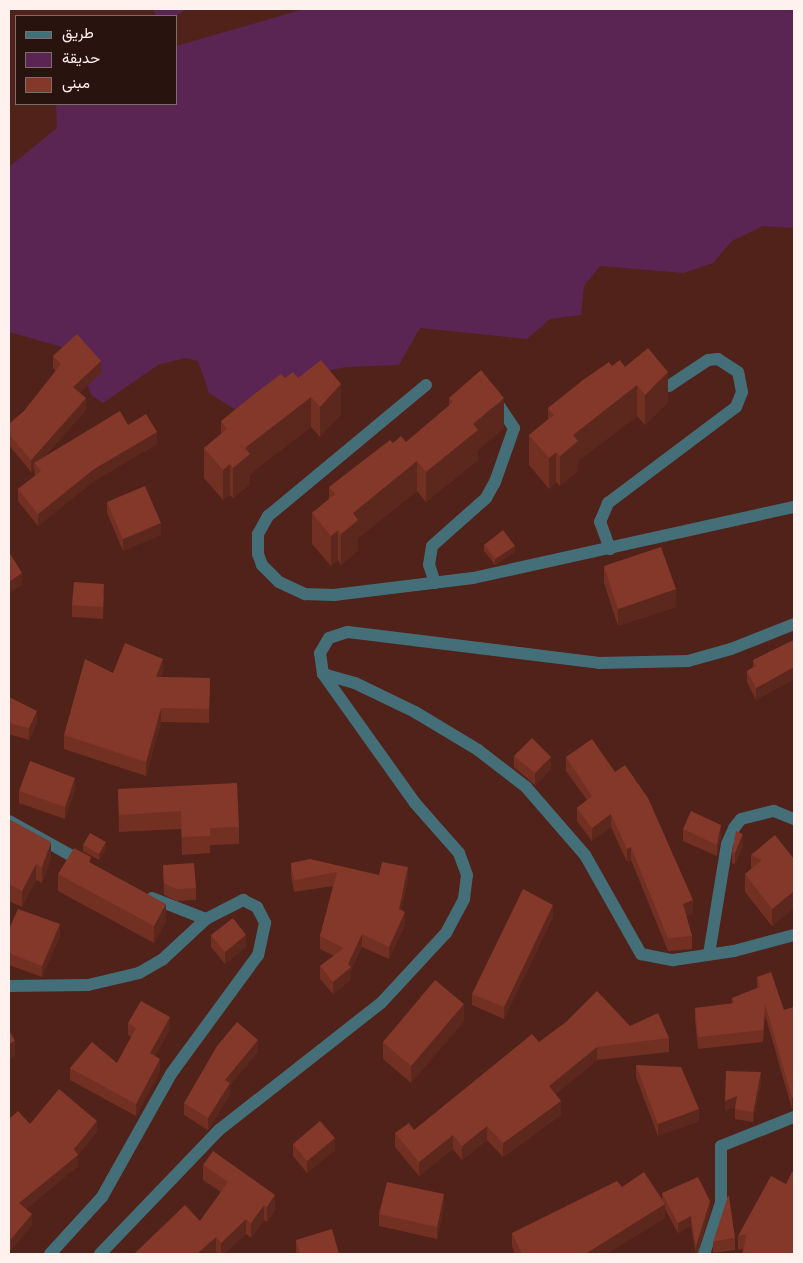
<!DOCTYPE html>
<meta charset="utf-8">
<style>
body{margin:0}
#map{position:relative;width:803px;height:1263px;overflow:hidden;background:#502219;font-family:"Nunito Sans",Vazirmatn,sans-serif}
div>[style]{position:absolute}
.green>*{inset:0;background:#5a2553}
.minor>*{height:12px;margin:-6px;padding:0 6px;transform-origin:6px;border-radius:6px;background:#446f78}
.wall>*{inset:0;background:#723023}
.shaded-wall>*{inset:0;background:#5c271d}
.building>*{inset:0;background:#843829}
span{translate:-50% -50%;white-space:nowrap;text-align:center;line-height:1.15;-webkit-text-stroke:5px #28130f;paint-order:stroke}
.frame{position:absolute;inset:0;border:10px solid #fef1ee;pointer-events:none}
.legend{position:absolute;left:15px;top:15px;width:162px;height:90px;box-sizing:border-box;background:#28130f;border:1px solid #7e6c68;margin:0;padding:6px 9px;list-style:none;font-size:15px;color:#fef1ee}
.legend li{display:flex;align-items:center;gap:10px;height:25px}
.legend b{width:25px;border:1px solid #7e6c68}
</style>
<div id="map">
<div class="green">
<i style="clip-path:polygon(152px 9px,187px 9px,175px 16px,157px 16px)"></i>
<i style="clip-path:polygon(304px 9px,794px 9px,794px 228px,763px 226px,732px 241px,713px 263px,684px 273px,600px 266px,584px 286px,581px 315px,550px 319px,527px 339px,420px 328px,399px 365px,346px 367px,305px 375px,236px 410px,209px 393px,198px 361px,185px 358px,158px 365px,103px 403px,91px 395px,83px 369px,62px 347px,9px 332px,9px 167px,57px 128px,56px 104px,176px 104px,176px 46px)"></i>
</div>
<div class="minor">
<i style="left:426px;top:385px;width:205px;rotate:140.3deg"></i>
<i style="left:268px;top:516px;width:21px;rotate:119deg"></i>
<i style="left:258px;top:534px;width:20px;rotate:90deg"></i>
<i style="left:258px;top:554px;width:12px;rotate:70deg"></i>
<i style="left:262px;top:565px;width:24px;rotate:45deg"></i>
<i style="left:279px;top:582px;width:29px;rotate:25deg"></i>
<i style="left:305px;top:594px;width:29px;rotate:2deg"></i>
<i style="left:334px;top:595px;width:140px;rotate:-7deg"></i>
<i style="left:473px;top:578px;width:329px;rotate:-12.5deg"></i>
<i style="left:610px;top:549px;width:29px;rotate:-110deg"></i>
<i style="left:600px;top:522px;width:21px;rotate:-67deg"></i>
<i style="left:608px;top:503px;width:160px;rotate:-36.9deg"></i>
<i style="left:736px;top:407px;width:16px;rotate:-68deg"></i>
<i style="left:742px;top:392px;width:20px;rotate:-101deg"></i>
<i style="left:738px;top:372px;width:24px;rotate:-147deg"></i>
<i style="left:718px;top:359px;width:10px;rotate:174deg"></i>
<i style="left:708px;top:360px;width:47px;rotate:146.3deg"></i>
<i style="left:435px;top:583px;width:19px;rotate:-108deg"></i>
<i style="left:429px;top:565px;width:19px;rotate:-81deg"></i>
<i style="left:432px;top:546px;width:72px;rotate:-41.6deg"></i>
<i style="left:486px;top:498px;width:18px;rotate:-61deg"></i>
<i style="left:495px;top:482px;width:57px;rotate:-70.6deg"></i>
<i style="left:514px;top:428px;width:30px;rotate:-124deg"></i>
<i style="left:323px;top:674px;width:33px;rotate:16deg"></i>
<i style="left:355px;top:683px;width:67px;rotate:25.8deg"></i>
<i style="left:415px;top:712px;width:74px;rotate:31.1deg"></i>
<i style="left:478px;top:750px;width:61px;rotate:37.6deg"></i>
<i style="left:526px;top:787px;width:90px;rotate:49.1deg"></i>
<i style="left:585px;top:855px;width:114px;rotate:60.5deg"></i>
<i style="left:641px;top:954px;width:33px;rotate:11deg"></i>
<i style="left:673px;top:960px;width:62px;rotate:-8.4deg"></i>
<i style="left:734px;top:951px;width:62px;rotate:-14.9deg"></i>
<i style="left:9px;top:821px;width:85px;rotate:29deg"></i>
<i style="left:152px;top:898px;width:58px;rotate:21.3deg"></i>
<i style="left:709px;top:954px;width:111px;rotate:-80.7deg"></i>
<i style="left:727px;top:844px;width:17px;rotate:-66deg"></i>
<i style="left:734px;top:828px;width:11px;rotate:-52deg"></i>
<i style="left:741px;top:819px;width:34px;rotate:-14deg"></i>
<i style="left:774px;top:811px;width:22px;rotate:22deg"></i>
<i style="left:9px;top:986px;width:79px;rotate:-0.7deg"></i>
<i style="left:88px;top:985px;width:52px;rotate:-13.2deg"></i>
<i style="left:139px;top:973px;width:28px;rotate:-30deg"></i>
<i style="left:163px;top:959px;width:59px;rotate:-42.9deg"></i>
<i style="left:206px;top:919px;width:42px;rotate:-27.2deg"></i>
<i style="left:243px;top:900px;width:16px;rotate:27deg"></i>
<i style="left:257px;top:907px;width:18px;rotate:63deg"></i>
<i style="left:265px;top:923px;width:33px;rotate:102deg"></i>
<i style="left:258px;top:955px;width:147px;rotate:126.2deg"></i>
<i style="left:171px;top:1074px;width:141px;rotate:119.3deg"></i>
<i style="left:102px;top:1197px;width:77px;rotate:132.4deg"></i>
<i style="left:100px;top:1254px;width:172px;rotate:-46.2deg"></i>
<i style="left:219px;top:1130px;width:207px;rotate:-38.1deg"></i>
<i style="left:382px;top:1002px;width:94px;rotate:-47.2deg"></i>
<i style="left:446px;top:933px;width:38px;rotate:-62deg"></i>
<i style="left:464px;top:899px;width:24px;rotate:-83deg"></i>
<i style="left:467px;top:875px;width:23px;rotate:-110deg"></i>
<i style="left:459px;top:853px;width:67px;rotate:-131.3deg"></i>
<i style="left:415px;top:803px;width:158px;rotate:-125.5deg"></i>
<i style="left:323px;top:674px;width:21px;rotate:-98deg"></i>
<i style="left:320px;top:653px;width:17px;rotate:-59deg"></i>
<i style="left:329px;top:638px;width:20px;rotate:-18deg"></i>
<i style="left:348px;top:632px;width:253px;rotate:7deg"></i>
<i style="left:599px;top:663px;width:89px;rotate:-1.3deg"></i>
<i style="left:688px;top:661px;width:45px;rotate:-15.6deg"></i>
<i style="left:731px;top:649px;width:68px;rotate:-21.6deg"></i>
<i style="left:704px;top:1254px;width:54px;rotate:-71.6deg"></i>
<i style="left:721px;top:1203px;width:57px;rotate:-90deg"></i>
<i style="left:721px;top:1146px;width:79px;rotate:-21.7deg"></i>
</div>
<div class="wall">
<i style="clip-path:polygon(53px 356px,101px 373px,79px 393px,86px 410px,43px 458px,128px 425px,157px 444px,94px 481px,38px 526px,18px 501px,18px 489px,35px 476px,34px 468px,31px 472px,9px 445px,9px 424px,24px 411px,56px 371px,53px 368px)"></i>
<i style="clip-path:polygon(612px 366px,625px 367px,668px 402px,645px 425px,637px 416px,578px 461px,578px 471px,560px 486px,556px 482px,549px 489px,529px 465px,529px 435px,548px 419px,548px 408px)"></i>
<i style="clip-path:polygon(285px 378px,298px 378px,341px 414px,320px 437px,311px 427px,250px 474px,250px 484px,233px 498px,230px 495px,223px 500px,204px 478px,204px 448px,221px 434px,221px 421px)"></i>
<i style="clip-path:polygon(449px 398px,504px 428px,478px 450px,478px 460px,426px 502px,417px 491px,358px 538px,358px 550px,341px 565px,338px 560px,331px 566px,312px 544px,312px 513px,329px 499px,329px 487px,393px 443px,406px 442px,449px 406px)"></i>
<i style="clip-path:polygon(107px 502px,161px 535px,123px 551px,107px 513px)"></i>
<i style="clip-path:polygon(484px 545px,515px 552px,495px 565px,484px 551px)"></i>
<i style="clip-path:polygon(604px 566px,676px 607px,618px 626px,604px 583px)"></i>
<i style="clip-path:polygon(104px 596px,103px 619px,72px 617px,72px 605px)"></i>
<i style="clip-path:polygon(794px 640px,794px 679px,756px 700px,747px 682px,747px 671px,753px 667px,753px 660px)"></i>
<i style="clip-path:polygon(163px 672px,161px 677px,210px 678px,209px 723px,161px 722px,146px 776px,64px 749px,64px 735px,113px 673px)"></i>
<i style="clip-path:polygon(9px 697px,37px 723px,29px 740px,9px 734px)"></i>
<i style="clip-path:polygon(514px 756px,551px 769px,535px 785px,514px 767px)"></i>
<i style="clip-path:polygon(566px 757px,693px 914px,686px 916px,692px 936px,692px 949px,668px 951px,631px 860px,627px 862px,611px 827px,592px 841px,577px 821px,577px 808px,587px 800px,566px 771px)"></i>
<i style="clip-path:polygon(75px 789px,65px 819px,19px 803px,19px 791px)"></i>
<i style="clip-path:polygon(118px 789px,239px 827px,239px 844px,210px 845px,210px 853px,182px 855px,181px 829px,119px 832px)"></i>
<i style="clip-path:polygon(9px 819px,51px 859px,42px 883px,36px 880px,22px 907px,9px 901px)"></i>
<i style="clip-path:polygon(683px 829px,721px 837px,717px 856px,683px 841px)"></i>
<i style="clip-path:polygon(83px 845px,106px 849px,99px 860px,83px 851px)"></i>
<i style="clip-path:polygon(743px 846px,735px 864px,732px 863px,732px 851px)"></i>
<i style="clip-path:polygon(751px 855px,794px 859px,794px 908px,772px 926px,745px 892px,745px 874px,751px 869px)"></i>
<i style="clip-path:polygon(91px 863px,166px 921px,154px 943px,58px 891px,58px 874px)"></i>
<i style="clip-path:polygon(291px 863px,379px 875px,408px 880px,401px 910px,405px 925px,389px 959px,362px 947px,351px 970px,351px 980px,333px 994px,320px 979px,320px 966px,334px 956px,320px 949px,320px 936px,333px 886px,294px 892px,291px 875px)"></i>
<i style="clip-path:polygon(163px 865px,196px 888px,196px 900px,176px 901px,164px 895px)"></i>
<i style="clip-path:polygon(553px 917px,504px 1019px,472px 1005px,472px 994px)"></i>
<i style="clip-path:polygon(9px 929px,60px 936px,42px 977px,9px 965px)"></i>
<i style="clip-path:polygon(211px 935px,246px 947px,225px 964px,211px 947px)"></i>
<i style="clip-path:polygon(757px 977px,784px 1010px,794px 1007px,792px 1109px,765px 1015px,763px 1042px,698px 1049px,695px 1020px,695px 1008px,732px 1004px,732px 998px,757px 988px)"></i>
<i style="clip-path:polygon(464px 1021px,411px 1083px,383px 1059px,383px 1042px)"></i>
<i style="clip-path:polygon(128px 1023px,170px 1029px,155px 1056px,160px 1071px,136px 1116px,70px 1080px,70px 1068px,117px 1063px,131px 1037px,128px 1035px)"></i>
<i style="clip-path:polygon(630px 1026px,669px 1038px,669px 1052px,597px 1060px,556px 1094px,561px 1115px,503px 1157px,487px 1140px,462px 1160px,453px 1149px,419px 1176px,395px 1147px,395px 1133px,414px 1130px,539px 1042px)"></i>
<i style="clip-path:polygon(258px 1052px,230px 1085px,230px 1095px,208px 1130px,184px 1115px,184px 1103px)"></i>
<i style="clip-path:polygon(636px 1065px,699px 1121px,658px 1136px,636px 1077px)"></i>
<i style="clip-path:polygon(761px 1083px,753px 1122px,735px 1119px,735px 1107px,725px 1111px)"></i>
<i style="clip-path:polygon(9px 1119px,30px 1124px,97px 1132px,78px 1155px,78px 1166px,26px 1209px,32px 1225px,11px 1250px,9px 1248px)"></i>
<i style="clip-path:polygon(293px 1144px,335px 1150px,307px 1173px,293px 1156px)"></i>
<i style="clip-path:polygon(203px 1165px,275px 1210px,267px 1222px,264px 1220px,251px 1238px,246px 1234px,224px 1254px,218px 1254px,216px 1252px,200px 1221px,221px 1192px,203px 1180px)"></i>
<i style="clip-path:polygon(786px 1184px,743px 1249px,738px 1250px,738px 1236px)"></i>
<i style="clip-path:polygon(622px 1187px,662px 1200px,662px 1193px,710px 1211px,697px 1254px,696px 1254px,691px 1226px,678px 1233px,665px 1209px,665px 1218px,606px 1254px,515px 1254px,512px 1246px,512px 1233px)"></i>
<i style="clip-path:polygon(444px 1206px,437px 1239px,379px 1226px,379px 1214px)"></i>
<i style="clip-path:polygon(735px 1238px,735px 1250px,713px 1253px,713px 1242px)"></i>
<i style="clip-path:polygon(296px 1240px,339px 1254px,296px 1254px)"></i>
</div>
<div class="shaded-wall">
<i style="clip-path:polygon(101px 361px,101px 373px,73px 399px,73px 387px)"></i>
<i style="clip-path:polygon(668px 372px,668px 402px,645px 425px,645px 395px)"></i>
<i style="clip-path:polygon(341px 384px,341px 414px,320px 437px,320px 407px)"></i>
<i style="clip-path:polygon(637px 385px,637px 416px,578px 461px,578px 471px,560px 486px,560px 456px,573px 435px)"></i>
<i style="clip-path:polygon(311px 397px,311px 427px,250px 474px,250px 484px,233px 498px,233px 468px,245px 448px)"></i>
<i style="clip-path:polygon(86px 398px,86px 410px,36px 466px,34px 463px,34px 468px,31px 472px,31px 460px)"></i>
<i style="clip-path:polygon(504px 398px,504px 428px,478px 450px,478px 460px,426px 502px,426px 472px,473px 424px)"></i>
<i style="clip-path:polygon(157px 432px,157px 444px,94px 481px,38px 526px,38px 514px,94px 469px)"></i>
<i style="clip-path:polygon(556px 452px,556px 482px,549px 489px,549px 458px)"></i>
<i style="clip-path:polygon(417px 461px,417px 491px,358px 538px,358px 550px,341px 565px,341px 534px,353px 513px)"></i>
<i style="clip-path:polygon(230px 464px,230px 495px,223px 500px,223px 470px)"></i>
<i style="clip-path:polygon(161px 523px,161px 535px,123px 551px,123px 539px)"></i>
<i style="clip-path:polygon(338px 530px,338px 560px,331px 566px,331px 536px)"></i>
<i style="clip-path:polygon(515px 546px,515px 552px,495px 565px,495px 559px)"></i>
<i style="clip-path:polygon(22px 573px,22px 585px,9px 593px,9px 582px)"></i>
<i style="clip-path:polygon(676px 589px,676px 607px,618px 626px,618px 609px)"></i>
<i style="clip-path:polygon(163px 659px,163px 672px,156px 691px,156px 677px)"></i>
<i style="clip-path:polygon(794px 667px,794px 679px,756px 700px,756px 688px)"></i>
<i style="clip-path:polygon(161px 708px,161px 722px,146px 776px,146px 762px)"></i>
<i style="clip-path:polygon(37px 711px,37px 723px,29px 740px,29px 728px)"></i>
<i style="clip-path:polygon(551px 757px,551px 769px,535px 785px,535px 773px)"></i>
<i style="clip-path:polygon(75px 778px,75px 789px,65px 819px,65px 807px)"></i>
<i style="clip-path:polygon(611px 814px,611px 827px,592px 841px,592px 828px)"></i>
<i style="clip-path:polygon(721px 825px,721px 837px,717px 856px,717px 845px)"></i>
<i style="clip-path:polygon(743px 834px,743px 846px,735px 864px,735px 853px)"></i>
<i style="clip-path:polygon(51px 842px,51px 859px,42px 883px,42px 867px)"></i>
<i style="clip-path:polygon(106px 842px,106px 849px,99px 860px,99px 854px)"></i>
<i style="clip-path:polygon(631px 847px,631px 860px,627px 862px,627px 849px)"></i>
<i style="clip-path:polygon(36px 864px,36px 880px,22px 907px,22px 891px)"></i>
<i style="clip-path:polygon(408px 867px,408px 880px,399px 922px,399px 909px)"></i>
<i style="clip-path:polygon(794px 891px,794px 908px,772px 926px,772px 909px)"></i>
<i style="clip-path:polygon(693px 900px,693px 914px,683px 917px,683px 904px)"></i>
<i style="clip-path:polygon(166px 904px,166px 921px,154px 943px,154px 926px)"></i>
<i style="clip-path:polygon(553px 905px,553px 917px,504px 1019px,504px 1007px)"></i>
<i style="clip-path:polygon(405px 912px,405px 925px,389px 959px,389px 947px)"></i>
<i style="clip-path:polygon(60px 924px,60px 936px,42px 977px,42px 966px)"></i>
<i style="clip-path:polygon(362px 934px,362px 947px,351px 970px,351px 980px,333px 994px,333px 982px,348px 964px)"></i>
<i style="clip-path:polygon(246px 935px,246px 947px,225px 964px,225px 952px)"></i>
<i style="clip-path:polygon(464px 1004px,464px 1021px,411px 1083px,411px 1066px)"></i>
<i style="clip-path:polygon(170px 1017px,170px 1029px,150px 1065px,150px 1053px)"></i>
<i style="clip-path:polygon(258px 1040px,258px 1052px,230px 1085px,230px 1095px,208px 1130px,208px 1118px,225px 1080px)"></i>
<i style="clip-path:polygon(15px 1041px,15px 1056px,9px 1060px,9px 1044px)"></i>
<i style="clip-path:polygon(597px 1047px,597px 1060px,549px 1100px,549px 1086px)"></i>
<i style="clip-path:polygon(160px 1059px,160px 1071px,136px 1116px,136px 1104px)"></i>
<i style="clip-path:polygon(761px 1072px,761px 1083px,753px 1122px,753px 1112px)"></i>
<i style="clip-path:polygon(737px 1096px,737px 1107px,725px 1111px,725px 1101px)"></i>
<i style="clip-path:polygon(794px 1097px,794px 1109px,792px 1109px,792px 1098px)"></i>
<i style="clip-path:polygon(561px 1101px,561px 1115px,503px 1157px,503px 1143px)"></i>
<i style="clip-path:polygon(699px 1109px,699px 1121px,658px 1136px,658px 1124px)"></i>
<i style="clip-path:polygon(97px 1121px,97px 1132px,78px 1155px,78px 1166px,19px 1215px,19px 1203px,74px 1149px)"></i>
<i style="clip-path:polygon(487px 1126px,487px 1140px,462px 1160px,462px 1146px)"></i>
<i style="clip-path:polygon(453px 1135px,453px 1149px,419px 1176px,419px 1162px)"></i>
<i style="clip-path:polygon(335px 1138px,335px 1150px,307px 1173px,307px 1161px)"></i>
<i style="clip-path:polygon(444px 1194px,444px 1206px,437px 1239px,437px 1227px)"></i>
<i style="clip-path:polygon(275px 1195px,275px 1210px,267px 1222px,267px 1207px)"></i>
<i style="clip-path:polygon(710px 1201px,710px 1211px,696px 1254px,696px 1246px)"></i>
<i style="clip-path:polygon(665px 1204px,665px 1218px,606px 1254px,585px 1254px)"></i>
<i style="clip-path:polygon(264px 1205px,264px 1220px,251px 1238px,251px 1223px)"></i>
<i style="clip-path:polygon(32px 1214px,32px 1225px,11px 1250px,11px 1239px)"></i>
<i style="clip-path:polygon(691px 1216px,691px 1226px,678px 1233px,678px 1223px)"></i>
<i style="clip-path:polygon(246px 1219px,246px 1234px,224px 1254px,221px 1254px,221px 1243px)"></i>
<i style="clip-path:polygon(216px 1237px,216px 1252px,213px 1254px,197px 1254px)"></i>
</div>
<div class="building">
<i style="clip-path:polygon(77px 334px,101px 361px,73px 387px,86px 398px,31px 460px,9px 434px,9px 424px,24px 411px,61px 364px,53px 356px)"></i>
<i style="clip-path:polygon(648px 348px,668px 372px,645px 395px,637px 385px,573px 435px,578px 441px,560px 456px,556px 452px,549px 458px,529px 435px,554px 415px,548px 408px,583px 380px,609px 362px,612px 366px,620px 360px,625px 367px)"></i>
<i style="clip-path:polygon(321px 360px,341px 384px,320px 407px,311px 397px,245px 448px,250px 454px,233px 468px,230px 464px,223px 470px,204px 448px,227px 429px,221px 421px,253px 395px,281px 374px,285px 378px,293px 372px,298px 378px)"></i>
<i style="clip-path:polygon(481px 370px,504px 398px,473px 424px,478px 430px,426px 472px,417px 461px,353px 513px,358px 520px,341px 534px,338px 530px,331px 536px,312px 513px,335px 494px,329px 487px,390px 440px,393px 443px,401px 436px,406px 442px,453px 402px,449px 398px)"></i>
<i style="clip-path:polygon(120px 411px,128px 425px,146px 414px,157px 432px,94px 469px,38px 514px,18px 489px,41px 471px,34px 463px)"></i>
<i style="clip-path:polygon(145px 486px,161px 523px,123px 539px,107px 502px)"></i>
<i style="clip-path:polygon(503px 530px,515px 546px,495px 559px,484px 545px)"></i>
<i style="clip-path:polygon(661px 547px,676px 589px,618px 609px,604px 566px)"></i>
<i style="clip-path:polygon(9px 552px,22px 573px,9px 582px)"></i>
<i style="clip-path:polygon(74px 582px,104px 584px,103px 607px,72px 605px)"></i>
<i style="clip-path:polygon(794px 640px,794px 667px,756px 688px,747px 671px,756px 666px,753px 660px)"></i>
<i style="clip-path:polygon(125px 643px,163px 659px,156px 677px,210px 678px,209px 709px,161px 708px,146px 762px,64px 735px,85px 659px,113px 673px)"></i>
<i style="clip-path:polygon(9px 697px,37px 711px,29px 728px,9px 723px)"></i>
<i style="clip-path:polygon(532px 738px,551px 757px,535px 773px,514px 756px)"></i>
<i style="clip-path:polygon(592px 739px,615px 772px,625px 765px,648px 798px,693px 900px,683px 904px,692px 936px,668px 938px,631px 847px,627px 849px,611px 814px,592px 828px,577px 808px,592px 796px,566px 757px)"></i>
<i style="clip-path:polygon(30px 761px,75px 778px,65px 807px,19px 791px)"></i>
<i style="clip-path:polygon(237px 783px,239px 827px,210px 828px,210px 836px,182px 837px,181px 811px,119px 815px,118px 789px)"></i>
<i style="clip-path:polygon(691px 811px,721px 825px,717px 845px,683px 829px)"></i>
<i style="clip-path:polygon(9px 819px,51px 842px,42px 867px,36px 864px,22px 891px,9px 884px)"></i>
<i style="clip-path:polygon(736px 831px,743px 834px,735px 853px,732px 851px)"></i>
<i style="clip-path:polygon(90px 833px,106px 842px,99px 854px,83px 845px)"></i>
<i style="clip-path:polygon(775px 835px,794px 859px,794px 891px,772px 909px,745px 874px,762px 860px,751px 855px)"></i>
<i style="clip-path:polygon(74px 848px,91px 857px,89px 862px,166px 904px,154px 926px,58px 874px)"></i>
<i style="clip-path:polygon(310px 859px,379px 875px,382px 862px,408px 867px,399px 909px,405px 912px,389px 947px,362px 934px,348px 964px,351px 967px,333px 982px,320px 966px,344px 948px,320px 936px,337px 872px,294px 880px,291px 863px)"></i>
<i style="clip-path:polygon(194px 863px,196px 888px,176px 889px,164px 883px,163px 865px)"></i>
<i style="clip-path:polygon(523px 889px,553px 905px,504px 1007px,472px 994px)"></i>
<i style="clip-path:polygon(18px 909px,60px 924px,42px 966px,9px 953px,9px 929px)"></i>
<i style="clip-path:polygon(233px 918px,246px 935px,225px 952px,211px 935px)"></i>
<i style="clip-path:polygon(771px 972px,784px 1010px,794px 1007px,794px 1097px,792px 1098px,765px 1003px,763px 1030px,698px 1037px,695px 1008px,734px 1003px,732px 998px,760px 987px,757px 977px)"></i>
<i style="clip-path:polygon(435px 980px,464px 1004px,411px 1066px,383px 1042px)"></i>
<i style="clip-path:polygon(597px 991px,630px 1026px,658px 1013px,669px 1038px,597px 1047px,549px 1086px,561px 1101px,503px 1143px,487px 1126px,462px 1146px,453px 1135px,419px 1162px,395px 1133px,409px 1123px,414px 1130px,532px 1034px,539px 1042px,566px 1022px)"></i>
<i style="clip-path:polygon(141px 1001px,170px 1017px,150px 1053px,160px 1059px,136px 1104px,70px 1068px,92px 1042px,117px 1063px,136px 1028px,128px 1023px)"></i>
<i style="clip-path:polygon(237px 1022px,258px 1040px,225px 1080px,230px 1083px,208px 1118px,184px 1103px,217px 1046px)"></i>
<i style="clip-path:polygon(9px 1030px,15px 1041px,9px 1044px)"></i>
<i style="clip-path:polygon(636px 1065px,681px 1067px,699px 1109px,658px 1124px)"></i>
<i style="clip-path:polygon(726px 1071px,761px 1072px,753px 1112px,735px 1109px,737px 1096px,725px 1101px)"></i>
<i style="clip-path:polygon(59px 1089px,97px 1121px,74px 1149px,78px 1155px,19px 1203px,32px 1214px,11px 1239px,9px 1237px,9px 1119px,18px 1111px,30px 1124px)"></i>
<i style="clip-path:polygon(320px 1121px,335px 1138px,307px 1161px,293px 1144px)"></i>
<i style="clip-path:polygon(213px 1151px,275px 1195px,267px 1207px,264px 1205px,251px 1223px,246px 1219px,221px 1243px,216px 1237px,197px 1254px,134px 1254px,185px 1205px,200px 1221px,228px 1182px,203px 1165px)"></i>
<i style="clip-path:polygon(644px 1172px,665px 1204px,585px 1254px,522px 1254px,512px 1233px,617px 1181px,622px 1187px)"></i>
<i style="clip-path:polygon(792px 1172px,794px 1173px,794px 1254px,742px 1254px,747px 1234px,738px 1236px,771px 1176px,786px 1184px)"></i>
<i style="clip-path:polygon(698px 1177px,710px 1201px,696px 1246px,691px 1216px,678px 1223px,662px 1193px)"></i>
<i style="clip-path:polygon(387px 1182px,444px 1194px,437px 1227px,379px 1214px)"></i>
<i style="clip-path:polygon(728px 1196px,729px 1196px,735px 1238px,713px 1242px)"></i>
<i style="clip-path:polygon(332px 1229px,339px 1254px,300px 1254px,296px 1240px)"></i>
</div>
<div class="frame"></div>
<ul class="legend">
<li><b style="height:6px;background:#446f78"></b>طريق</li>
<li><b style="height:14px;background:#5a2553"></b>حديقة</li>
<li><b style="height:14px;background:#843829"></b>مبنى</li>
</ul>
</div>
